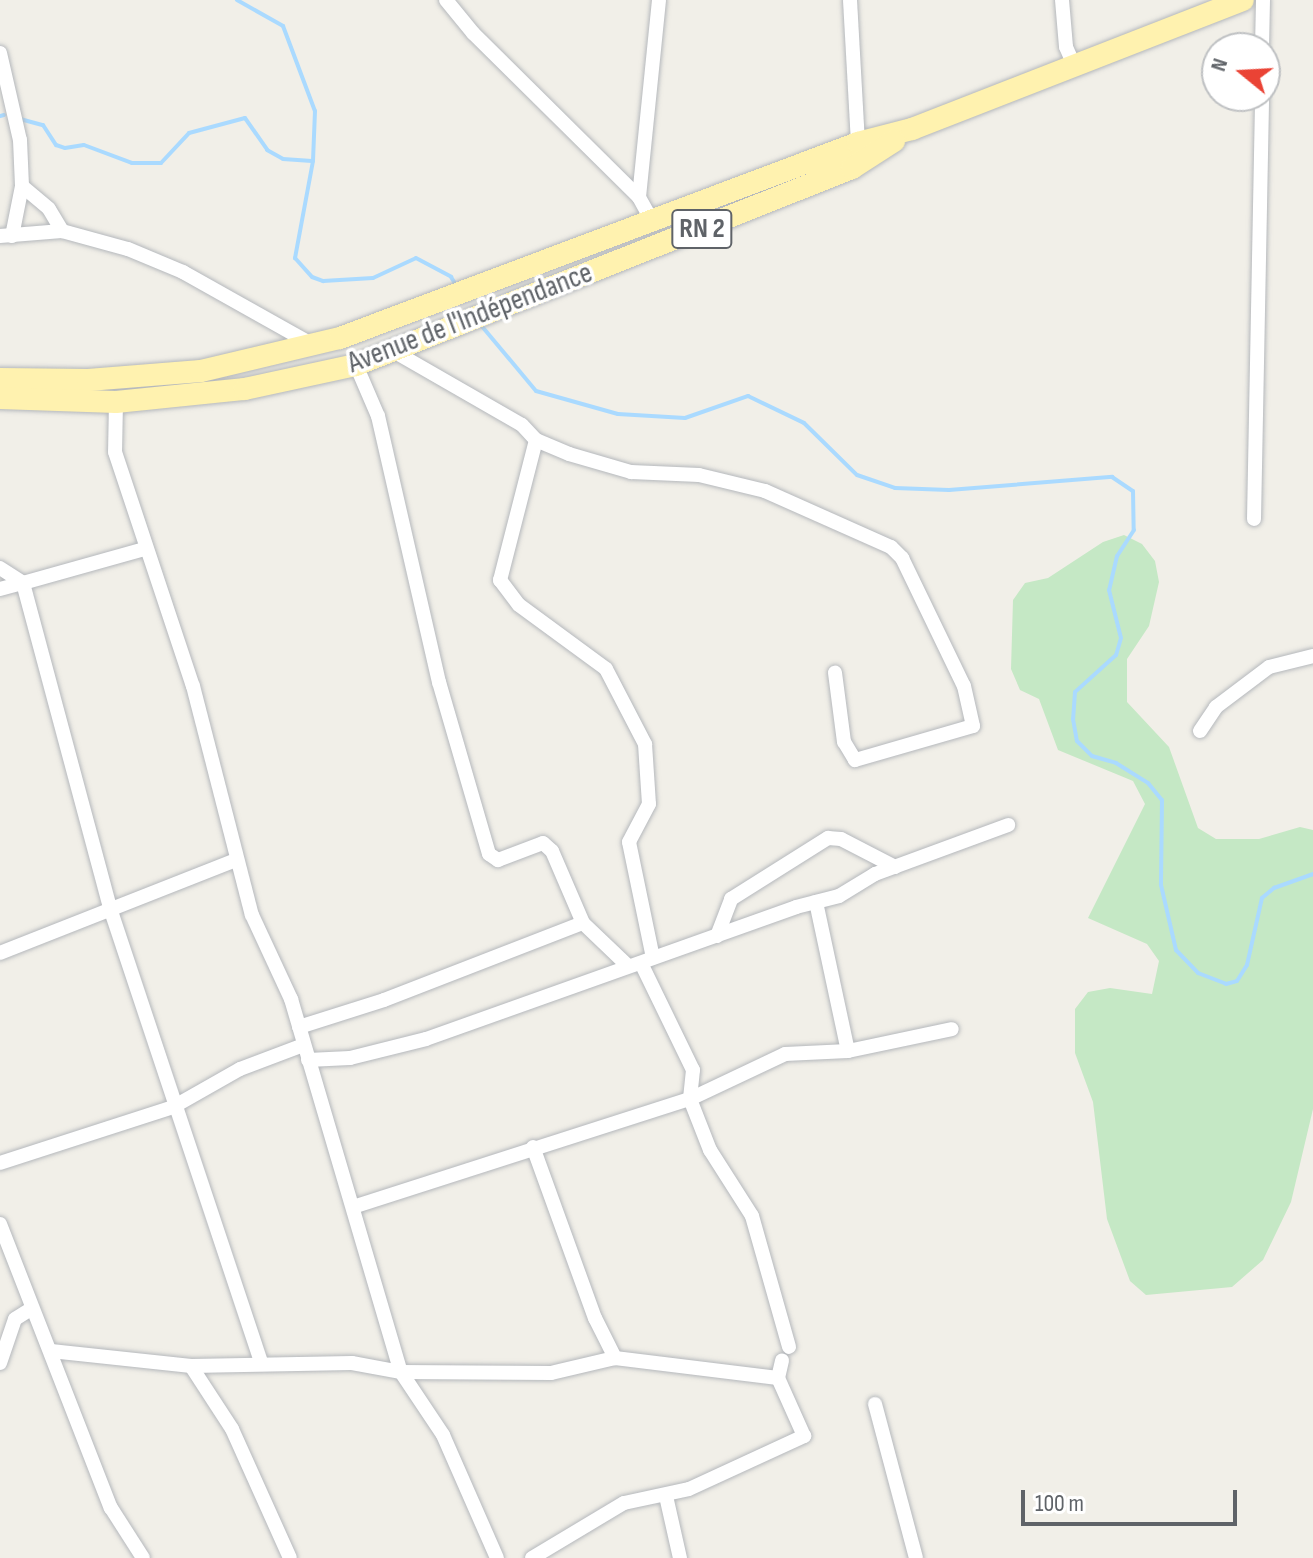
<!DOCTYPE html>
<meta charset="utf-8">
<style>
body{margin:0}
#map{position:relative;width:1313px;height:1558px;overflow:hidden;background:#f1efe8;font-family:"Sofia Sans Condensed",sans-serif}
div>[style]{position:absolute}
.green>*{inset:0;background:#c5e8c5}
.stream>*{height:4px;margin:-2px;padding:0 2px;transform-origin:2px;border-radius:2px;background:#aadaff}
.roads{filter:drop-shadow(0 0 2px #b5b8bc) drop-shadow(0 0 2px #b5b8bc)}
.street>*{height:14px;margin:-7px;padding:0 7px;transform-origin:7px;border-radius:7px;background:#fff}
.primary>*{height:22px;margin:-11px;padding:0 11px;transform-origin:11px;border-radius:11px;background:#fff2af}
span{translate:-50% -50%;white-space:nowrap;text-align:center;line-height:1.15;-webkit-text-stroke:7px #fff;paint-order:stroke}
.shield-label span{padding:2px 6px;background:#fff;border:2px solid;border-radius:6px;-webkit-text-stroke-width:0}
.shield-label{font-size:28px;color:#5f6368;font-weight:700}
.street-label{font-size:30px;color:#5f6368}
.north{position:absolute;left:1201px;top:32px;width:80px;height:80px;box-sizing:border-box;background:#fff;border:2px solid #bfc1c3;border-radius:50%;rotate:288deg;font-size:22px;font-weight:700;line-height:32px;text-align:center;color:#5f6368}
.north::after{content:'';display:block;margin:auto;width:28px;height:36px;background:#ea4335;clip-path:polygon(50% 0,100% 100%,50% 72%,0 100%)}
.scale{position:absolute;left:1021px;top:1490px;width:216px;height:36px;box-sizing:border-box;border:4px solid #5f6368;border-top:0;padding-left:10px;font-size:24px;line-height:28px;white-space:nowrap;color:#5f6368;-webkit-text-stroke:6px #fff;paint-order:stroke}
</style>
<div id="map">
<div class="green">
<i style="clip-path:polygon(1124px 535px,1142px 544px,1155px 561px,1159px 582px,1149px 626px,1127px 659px,1127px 702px,1169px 747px,1198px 828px,1216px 839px,1259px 839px,1300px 827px,1313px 830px,1313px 1109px,1291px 1202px,1263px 1260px,1232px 1287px,1146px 1295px,1130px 1281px,1107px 1219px,1093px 1102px,1075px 1053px,1075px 1009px,1088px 992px,1110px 988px,1152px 994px,1159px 961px,1147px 944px,1088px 918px,1145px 804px,1133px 781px,1058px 750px,1039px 699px,1020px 690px,1011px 669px,1013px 600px,1025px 583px,1048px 578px,1103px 542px)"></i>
</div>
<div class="stream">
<i style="left:237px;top:0;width:53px;rotate:29.5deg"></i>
<i style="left:283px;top:26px;width:91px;rotate:69.4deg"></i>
<i style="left:315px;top:111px;width:50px;rotate:92.3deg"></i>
<i style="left:313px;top:161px;width:99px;rotate:100.5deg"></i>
<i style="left:295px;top:258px;width:25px;rotate:48deg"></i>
<i style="left:312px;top:277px;width:12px;rotate:20deg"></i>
<i style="left:323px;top:281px;width:50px;rotate:-3.4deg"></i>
<i style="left:373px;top:278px;width:47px;rotate:-24.9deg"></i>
<i style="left:416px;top:258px;width:40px;rotate:28deg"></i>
<i style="left:451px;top:277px;width:9px;rotate:58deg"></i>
<i style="left:0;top:116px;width:4px;rotate:-14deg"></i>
<i style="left:20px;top:119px;width:24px;rotate:15deg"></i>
<i style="left:43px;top:125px;width:24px;rotate:57deg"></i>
<i style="left:56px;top:145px;width:9px;rotate:18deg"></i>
<i style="left:65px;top:148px;width:19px;rotate:-9deg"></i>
<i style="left:84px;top:145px;width:51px;rotate:20.6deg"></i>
<i style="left:132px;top:163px;width:29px"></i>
<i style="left:161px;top:163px;width:41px;rotate:-47deg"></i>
<i style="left:189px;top:133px;width:58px;rotate:-15deg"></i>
<i style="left:245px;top:118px;width:39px;rotate:55deg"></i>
<i style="left:267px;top:150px;width:18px;rotate:29deg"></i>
<i style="left:283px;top:159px;width:29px;rotate:4deg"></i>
<i style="left:480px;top:324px;width:87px;rotate:50.1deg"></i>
<i style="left:536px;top:391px;width:85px;rotate:15.7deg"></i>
<i style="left:618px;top:414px;width:67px;rotate:3.4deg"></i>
<i style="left:685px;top:418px;width:67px;rotate:-19.2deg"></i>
<i style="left:748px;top:396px;width:62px;rotate:25.7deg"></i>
<i style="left:804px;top:423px;width:74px;rotate:44.5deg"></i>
<i style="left:857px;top:475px;width:40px;rotate:18.9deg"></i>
<i style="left:895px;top:488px;width:54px;rotate:2.1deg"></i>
<i style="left:949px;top:490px;width:164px;rotate:-4.6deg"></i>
<i style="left:1112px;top:477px;width:25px;rotate:34deg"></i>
<i style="left:1133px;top:491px;width:39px;rotate:89deg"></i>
<i style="left:1134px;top:530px;width:31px;rotate:123deg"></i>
<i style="left:1117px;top:556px;width:35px;rotate:103deg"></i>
<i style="left:1109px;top:590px;width:49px;rotate:76deg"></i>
<i style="left:1121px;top:638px;width:18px;rotate:106deg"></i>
<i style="left:1116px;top:655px;width:55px;rotate:137.9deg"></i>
<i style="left:1075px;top:692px;width:27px;rotate:94deg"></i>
<i style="left:1073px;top:719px;width:22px;rotate:80deg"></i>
<i style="left:1077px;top:741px;width:21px;rotate:45deg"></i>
<i style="left:1092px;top:756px;width:25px;rotate:16deg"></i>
<i style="left:1116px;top:763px;width:38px;rotate:32deg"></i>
<i style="left:1148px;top:783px;width:22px;rotate:51deg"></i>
<i style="left:1162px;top:800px;width:85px;rotate:90.7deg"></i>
<i style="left:1161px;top:885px;width:67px;rotate:77deg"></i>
<i style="left:1176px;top:950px;width:32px;rotate:46deg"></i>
<i style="left:1198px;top:973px;width:30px;rotate:21deg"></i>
<i style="left:1226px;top:984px;width:11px;rotate:-15deg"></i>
<i style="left:1237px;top:981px;width:19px;rotate:-58deg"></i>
<i style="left:1247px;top:965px;width:69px;rotate:-77.4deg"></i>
<i style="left:1262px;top:898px;width:16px;rotate:-40deg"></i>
<i style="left:1274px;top:888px;width:41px;rotate:-19.7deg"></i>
</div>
<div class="roads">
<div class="street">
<i style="left:446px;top:0;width:43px;rotate:50.7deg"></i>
<i style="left:473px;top:33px;width:233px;rotate:44.7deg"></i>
<i style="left:850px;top:0;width:143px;rotate:86.8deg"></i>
<i style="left:1062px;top:0;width:47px;rotate:85.1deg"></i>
<i style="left:1066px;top:47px;width:17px;rotate:66deg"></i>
<i style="left:1262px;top:48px;width:48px;rotate:-88.8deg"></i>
<i style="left:0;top:53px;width:89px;rotate:77.1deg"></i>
<i style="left:20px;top:140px;width:46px;rotate:87.5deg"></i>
<i style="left:22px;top:186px;width:51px;rotate:101.3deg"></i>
<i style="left:22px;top:186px;width:35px;rotate:40deg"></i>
<i style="left:49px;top:209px;width:26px;rotate:59deg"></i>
<i style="left:651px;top:219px;width:25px;rotate:-119deg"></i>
<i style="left:639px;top:197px;width:198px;rotate:-84.2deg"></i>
<i style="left:0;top:236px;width:62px;rotate:-4.6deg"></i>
<i style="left:62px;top:231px;width:68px;rotate:15.3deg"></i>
<i style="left:128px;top:249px;width:60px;rotate:22.7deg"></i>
<i style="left:183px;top:272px;width:149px;rotate:29.3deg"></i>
<i style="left:395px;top:352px;width:146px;rotate:29.9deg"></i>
<i style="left:522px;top:425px;width:21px;rotate:47deg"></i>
<i style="left:536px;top:440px;width:36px;rotate:23deg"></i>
<i style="left:569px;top:454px;width:65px;rotate:16.2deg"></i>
<i style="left:631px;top:472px;width:68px;rotate:2.5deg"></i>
<i style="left:699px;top:475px;width:68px;rotate:13.6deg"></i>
<i style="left:765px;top:491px;width:138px;rotate:24deg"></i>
<i style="left:891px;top:547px;width:16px;rotate:45deg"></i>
<i style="left:902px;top:558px;width:142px;rotate:64.2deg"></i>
<i style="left:964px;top:686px;width:41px;rotate:77.3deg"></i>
<i style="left:973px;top:726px;width:123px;rotate:163.9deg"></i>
<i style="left:855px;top:760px;width:21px;rotate:-121deg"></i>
<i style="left:844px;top:742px;width:70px;rotate:-97.4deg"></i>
<i style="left:356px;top:365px;width:56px;rotate:66.7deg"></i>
<i style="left:378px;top:416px;width:273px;rotate:77.1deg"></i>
<i style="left:439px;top:682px;width:179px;rotate:73.8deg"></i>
<i style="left:489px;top:854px;width:11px;rotate:34deg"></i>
<i style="left:498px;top:860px;width:48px;rotate:-20.7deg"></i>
<i style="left:543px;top:843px;width:12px;rotate:42deg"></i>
<i style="left:552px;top:851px;width:78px;rotate:66.7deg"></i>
<i style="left:583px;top:923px;width:61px;rotate:43.7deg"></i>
<i style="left:116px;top:402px;width:50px;rotate:91.1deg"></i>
<i style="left:115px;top:452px;width:247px;rotate:71.6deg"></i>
<i style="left:193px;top:686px;width:236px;rotate:75.6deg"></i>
<i style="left:252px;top:915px;width:93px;rotate:65.1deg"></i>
<i style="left:291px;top:999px;width:389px;rotate:73.6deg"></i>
<i style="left:401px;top:1372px;width:76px;rotate:56.3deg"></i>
<i style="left:443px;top:1435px;width:134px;rotate:66.3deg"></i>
<i style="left:536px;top:440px;width:145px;rotate:104.4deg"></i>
<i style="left:500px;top:580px;width:31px;rotate:53deg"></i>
<i style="left:519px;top:605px;width:108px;rotate:36.3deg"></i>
<i style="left:606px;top:669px;width:85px;rotate:62.5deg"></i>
<i style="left:645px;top:744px;width:60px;rotate:86.2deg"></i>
<i style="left:649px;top:804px;width:43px;rotate:117.8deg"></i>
<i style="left:629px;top:842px;width:118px;rotate:78.3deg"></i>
<i style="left:1254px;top:519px;width:423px;rotate:-88.9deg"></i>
<i style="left:0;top:568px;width:27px;rotate:33deg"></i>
<i style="left:23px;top:583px;width:127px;rotate:-15.6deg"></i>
<i style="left:0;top:589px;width:24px;rotate:-15deg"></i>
<i style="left:23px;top:583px;width:336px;rotate:75deg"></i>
<i style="left:110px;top:908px;width:479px;rotate:71.6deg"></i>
<i style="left:1200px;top:731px;width:29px;rotate:-56deg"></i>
<i style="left:1216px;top:707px;width:66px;rotate:-37deg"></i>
<i style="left:1269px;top:667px;width:45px;rotate:-14deg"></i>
<i style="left:816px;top:902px;width:152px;rotate:77.9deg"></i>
<i style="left:717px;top:936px;width:40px;rotate:-69deg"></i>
<i style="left:731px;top:899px;width:115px;rotate:-32.2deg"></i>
<i style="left:828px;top:838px;width:13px;rotate:4deg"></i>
<i style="left:841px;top:839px;width:61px;rotate:27.4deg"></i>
<i style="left:0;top:953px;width:254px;rotate:-21.5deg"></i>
<i style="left:641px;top:963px;width:119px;rotate:64.1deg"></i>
<i style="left:693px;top:1070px;width:29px;rotate:96deg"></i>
<i style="left:690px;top:1099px;width:55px;rotate:68.6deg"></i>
<i style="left:710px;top:1150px;width:78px;rotate:57.5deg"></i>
<i style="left:752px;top:1216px;width:136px;rotate:74.2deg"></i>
<i style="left:299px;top:1027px;width:89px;rotate:-17.6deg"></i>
<i style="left:384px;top:1000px;width:213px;rotate:-21.2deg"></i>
<i style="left:308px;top:1060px;width:42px;rotate:-2.7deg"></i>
<i style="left:350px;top:1058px;width:78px;rotate:-14deg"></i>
<i style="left:426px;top:1039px;width:393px;rotate:-19.6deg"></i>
<i style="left:796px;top:907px;width:44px;rotate:-14.3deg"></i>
<i style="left:839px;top:896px;width:42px;rotate:-31.4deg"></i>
<i style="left:875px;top:874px;width:142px;rotate:-20.2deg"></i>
<i style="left:533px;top:1147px;width:182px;rotate:70.1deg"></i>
<i style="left:595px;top:1318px;width:45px;rotate:63.4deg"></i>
<i style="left:0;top:1163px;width:182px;rotate:-17.9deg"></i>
<i style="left:173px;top:1107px;width:77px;rotate:-29.6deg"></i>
<i style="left:240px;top:1069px;width:65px;rotate:-20.7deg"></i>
<i style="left:353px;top:1207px;width:354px;rotate:-17.8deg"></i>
<i style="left:690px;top:1099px;width:105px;rotate:-25.3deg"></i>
<i style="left:785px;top:1054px;width:63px;rotate:-2.7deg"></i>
<i style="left:848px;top:1051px;width:106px;rotate:-11.9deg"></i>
<i style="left:0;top:1224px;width:305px;rotate:68.7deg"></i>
<i style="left:111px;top:1508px;width:59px;rotate:57.4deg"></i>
<i style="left:51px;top:1351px;width:141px;rotate:6.1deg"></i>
<i style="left:191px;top:1366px;width:161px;rotate:-1.1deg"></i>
<i style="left:352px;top:1363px;width:50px;rotate:10.4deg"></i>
<i style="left:401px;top:1372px;width:150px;rotate:0.4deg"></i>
<i style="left:551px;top:1373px;width:66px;rotate:-13.2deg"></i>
<i style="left:615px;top:1358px;width:164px;rotate:7deg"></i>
<i style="left:0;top:1363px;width:46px;rotate:-71.2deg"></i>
<i style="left:15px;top:1319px;width:19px;rotate:-32deg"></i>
<i style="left:191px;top:1366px;width:75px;rotate:56.9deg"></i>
<i style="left:232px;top:1429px;width:141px;rotate:65.8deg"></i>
<i style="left:875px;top:1404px;width:159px;rotate:75.1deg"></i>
<i style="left:666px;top:1496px;width:64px;rotate:77.3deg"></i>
<i style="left:532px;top:1558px;width:107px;rotate:-30.9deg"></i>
<i style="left:624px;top:1503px;width:66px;rotate:-12.2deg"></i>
<i style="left:689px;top:1489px;width:127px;rotate:-24.7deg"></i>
<i style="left:804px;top:1436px;width:64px;rotate:-114.1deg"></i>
<i style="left:778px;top:1378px;width:18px;rotate:-77deg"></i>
</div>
<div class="primary">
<i style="left:0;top:379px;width:88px;rotate:0.7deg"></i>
<i style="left:88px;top:380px;width:113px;rotate:-4.6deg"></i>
<i style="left:201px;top:371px;width:143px;rotate:-13.4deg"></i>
<i style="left:340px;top:338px;width:553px;rotate:-20.63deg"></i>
<i style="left:858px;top:143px;width:56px;rotate:-14.5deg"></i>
<i style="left:912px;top:129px;width:355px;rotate:-21.3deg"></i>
<i style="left:0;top:398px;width:116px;rotate:2deg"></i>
<i style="left:116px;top:402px;width:130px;rotate:-5.8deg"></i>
<i style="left:245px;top:389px;width:114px;rotate:-12.2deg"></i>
<i style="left:356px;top:365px;width:534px;rotate:-21.66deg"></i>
<i style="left:852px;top:168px;width:50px;rotate:-32.7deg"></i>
</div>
</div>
<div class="shield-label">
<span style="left:702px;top:229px">RN 2</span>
</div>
<div class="street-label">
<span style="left:470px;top:318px;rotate:-21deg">Avenue de l'Indépendance</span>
</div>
<div class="north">N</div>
<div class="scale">100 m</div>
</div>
